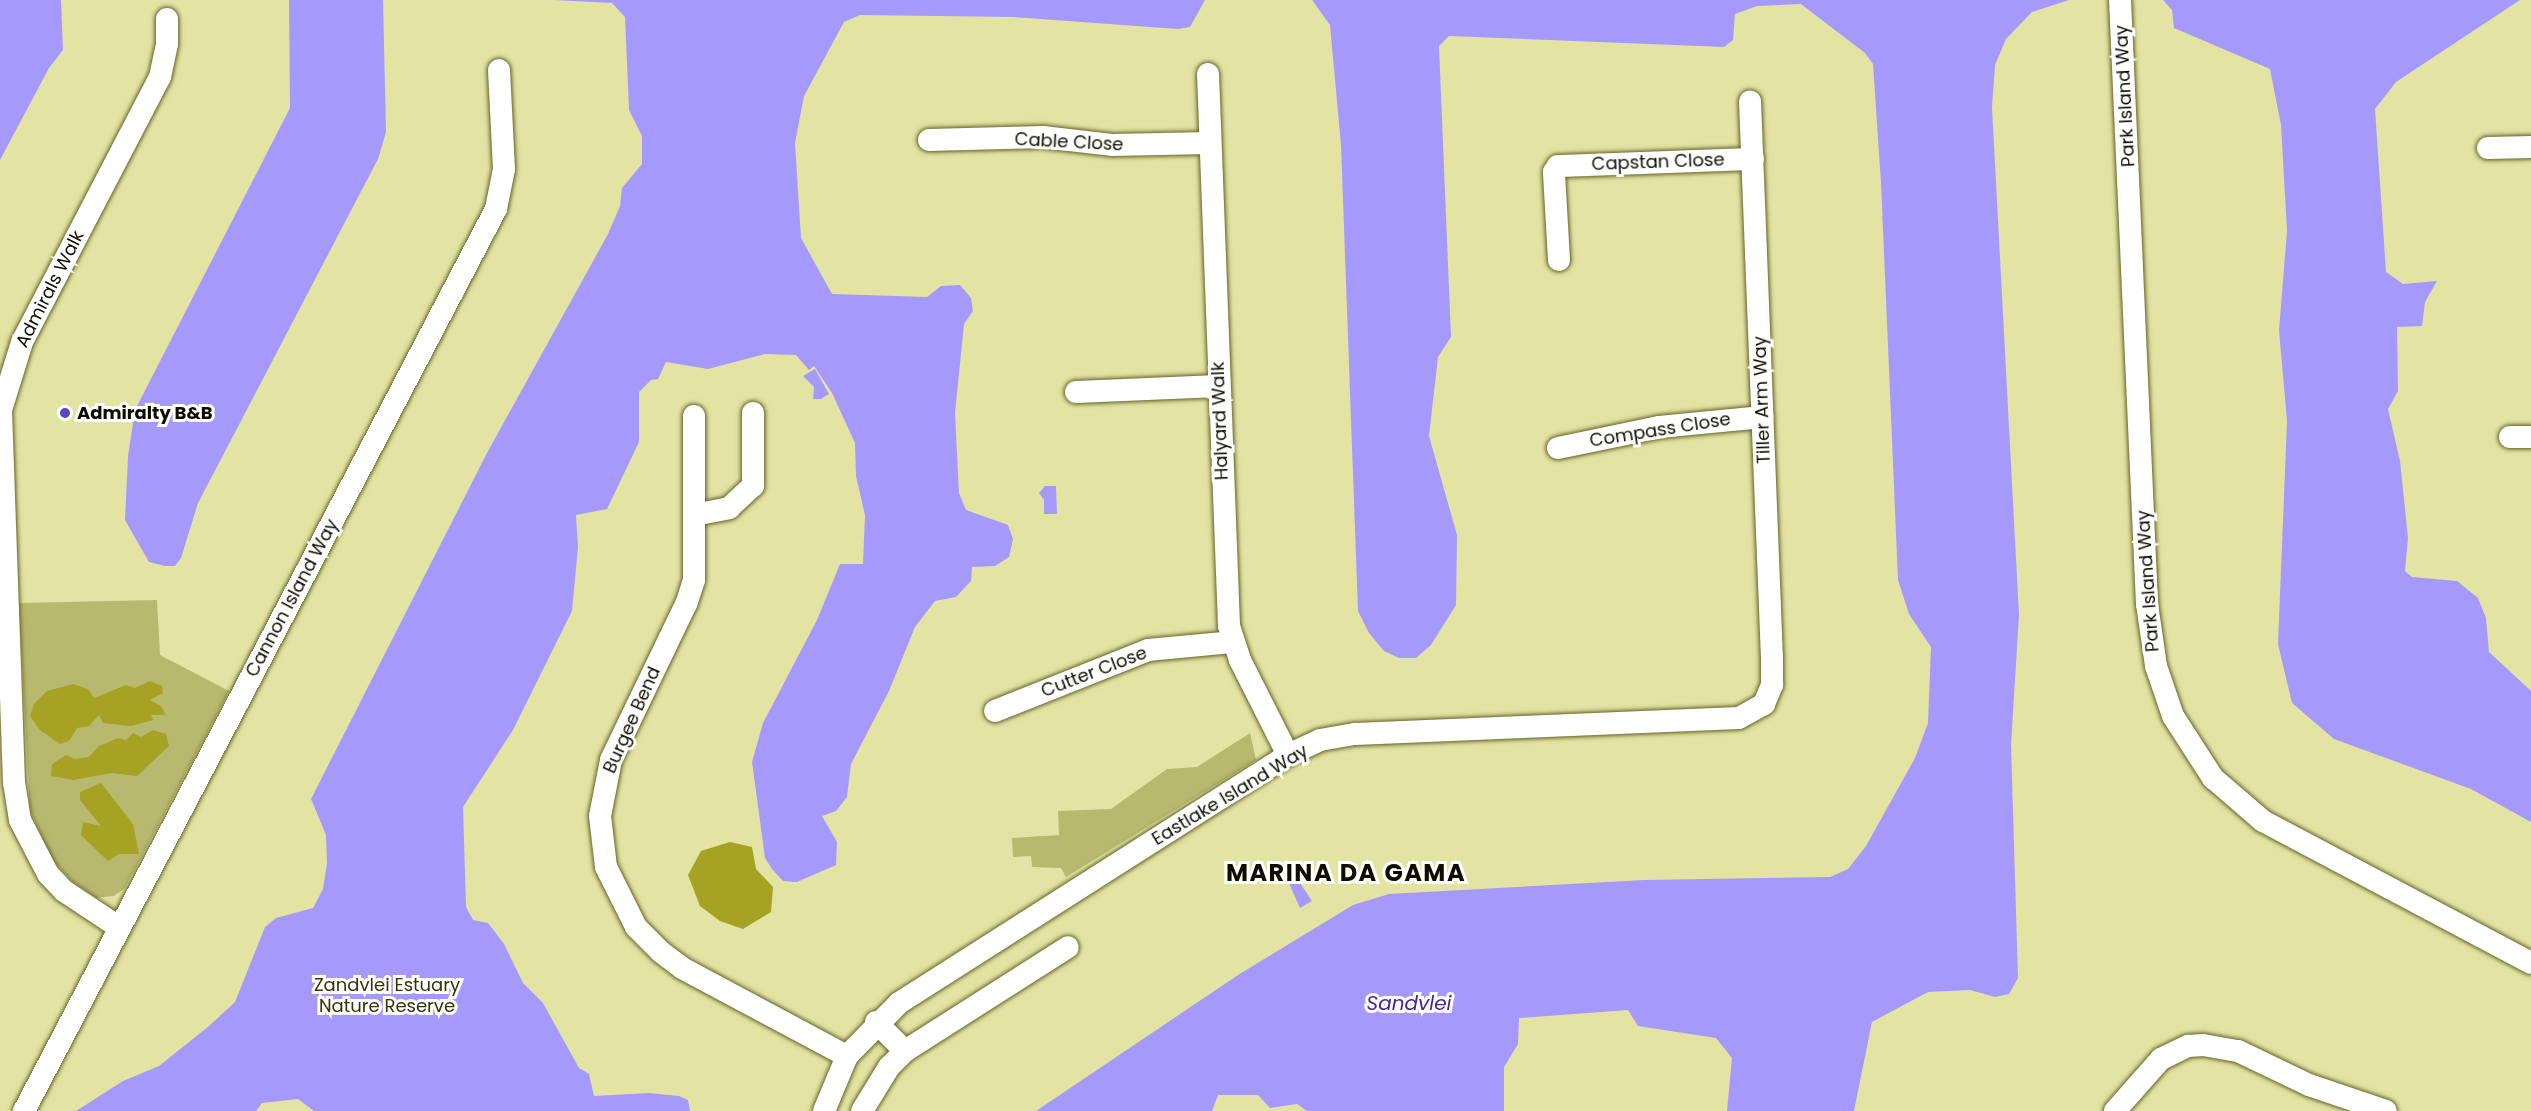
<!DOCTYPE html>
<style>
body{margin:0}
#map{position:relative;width:2531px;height:1111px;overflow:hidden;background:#e3e3a4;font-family:Poppins,sans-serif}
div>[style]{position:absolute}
.green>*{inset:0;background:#b9b86f}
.forest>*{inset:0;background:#a6a223}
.water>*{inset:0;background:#a59afc}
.roads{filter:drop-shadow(0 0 2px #656427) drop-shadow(0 0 2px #656427)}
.street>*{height:22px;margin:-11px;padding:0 11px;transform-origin:11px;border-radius:11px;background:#fff}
.dots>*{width:16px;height:16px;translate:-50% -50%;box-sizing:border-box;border:3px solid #fff;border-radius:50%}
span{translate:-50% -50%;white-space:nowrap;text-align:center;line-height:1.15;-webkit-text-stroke:6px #fff;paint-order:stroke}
.street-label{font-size:18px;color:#0e0d00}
.poi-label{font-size:18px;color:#0e0d00;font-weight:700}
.left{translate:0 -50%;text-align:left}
.park-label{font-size:18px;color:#363400}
.water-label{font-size:20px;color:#432594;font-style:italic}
.district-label{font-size:24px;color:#0e0d00;font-weight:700;letter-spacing:1.5px}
</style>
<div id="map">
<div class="green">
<i style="clip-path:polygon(157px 600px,160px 655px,229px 691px,125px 888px,114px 896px,97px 898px,73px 882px,51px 858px,30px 810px,19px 603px)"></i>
<i style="clip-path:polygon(1250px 733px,1256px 760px,1066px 877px,1061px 868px,1032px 867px,1031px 856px,1013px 857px,1012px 838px,1059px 835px,1058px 811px,1111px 809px,1167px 769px,1197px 767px)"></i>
</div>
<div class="forest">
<i style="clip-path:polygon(150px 681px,162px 686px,163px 693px,150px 700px,161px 706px,166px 715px,151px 715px,153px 720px,131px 726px,103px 723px,99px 715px,89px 726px,77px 728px,69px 741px,60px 744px,40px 730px,30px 716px,34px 704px,47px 691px,73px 684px,88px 689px,94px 698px,126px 685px,135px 688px)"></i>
<i style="clip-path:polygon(153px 730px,166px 734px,169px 746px,137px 776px,112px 773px,73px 780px,51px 776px,52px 764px,66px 755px,75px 759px,89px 757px,99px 746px,118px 738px,126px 740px,133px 733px,141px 737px)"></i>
<i style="clip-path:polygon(101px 783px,133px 824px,139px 854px,119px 854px,108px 861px,81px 835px,83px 822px,101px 826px,80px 800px,80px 792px)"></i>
<i style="clip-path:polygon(730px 842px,752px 847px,756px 869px,773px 887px,771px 912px,743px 929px,720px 921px,700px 906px,688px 875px,701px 851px)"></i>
</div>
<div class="water">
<i style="clip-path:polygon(0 0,61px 0,63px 50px,49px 68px,0 160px)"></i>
<i style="clip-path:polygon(289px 0,383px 0,386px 132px,378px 159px,198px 503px,181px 558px,175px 566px,165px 566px,149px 562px,125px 520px,128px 456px,135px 410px,290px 108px)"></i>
<i style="clip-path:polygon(554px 0,1205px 0,1190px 27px,1178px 29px,1013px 17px,860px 15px,844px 22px,804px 96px,795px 143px,801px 238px,832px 294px,927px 297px,941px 286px,960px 285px,971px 298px,973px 311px,964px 324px,955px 413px,959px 493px,966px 510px,1008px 525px,1013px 539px,1009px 557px,995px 566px,972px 567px,971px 581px,956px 597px,935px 601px,915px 627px,889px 691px,851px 764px,847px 797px,836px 811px,822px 816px,837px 842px,836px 865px,797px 882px,783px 881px,772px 869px,765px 858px,752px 762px,763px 723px,817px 620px,840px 564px,863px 564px,865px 515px,856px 476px,855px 443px,832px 393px,814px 366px,809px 370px,796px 355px,765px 354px,708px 369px,666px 362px,658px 379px,651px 380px,639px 392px,639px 442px,607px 509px,576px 515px,578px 547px,572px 611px,513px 730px,463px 807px,466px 907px,473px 920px,488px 923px,504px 944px,523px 983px,543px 1003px,579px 1068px,589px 1074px,594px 1096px,649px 1093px,679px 1096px,688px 1100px,690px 1111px,314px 1111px,298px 1099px,262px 1103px,256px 1111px,76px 1111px,123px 1081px,159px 1066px,209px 1026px,235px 1002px,265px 927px,276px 918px,313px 908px,323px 889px,327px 863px,326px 835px,311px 799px,487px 453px,608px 234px,620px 206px,622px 188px,642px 164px,642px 136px,629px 110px,625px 17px,612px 3px)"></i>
<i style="clip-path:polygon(1312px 0,2069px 0,2032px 12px,2006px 39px,1995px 65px,1992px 107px,2019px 615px,2011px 745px,2018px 978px,2009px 994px,1995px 997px,1970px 990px,1928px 992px,1872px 1022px,1854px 1111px,1727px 1111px,1732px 1058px,1716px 1038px,1638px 1026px,1628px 1010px,1519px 1018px,1518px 1044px,1504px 1067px,1504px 1111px,1307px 1111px,1297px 1104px,1270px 1108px,1258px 1095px,1218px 1095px,1212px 1111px,1036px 1111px,1238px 975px,1353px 905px,1389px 894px,1644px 880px,1830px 877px,1848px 869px,1866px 846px,1915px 758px,1928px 723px,1931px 647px,1909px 614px,1898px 580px,1881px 183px,1873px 64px,1865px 53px,1801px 4px,1757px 6px,1735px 14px,1733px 40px,1724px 47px,1449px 36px,1439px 46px,1451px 337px,1438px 357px,1429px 436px,1457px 535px,1456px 605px,1431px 645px,1416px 658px,1399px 658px,1384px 651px,1369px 633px,1358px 611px,1341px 145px,1330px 25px)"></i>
<i style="clip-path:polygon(2163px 0,2520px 0,2396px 82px,2375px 109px,2386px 272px,2403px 284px,2437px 281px,2425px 302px,2422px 326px,2397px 327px,2398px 391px,2388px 409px,2400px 461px,2408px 538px,2405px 571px,2412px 577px,2457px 581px,2478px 598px,2486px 618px,2489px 652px,2531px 691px,2531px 822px,2471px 789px,2334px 739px,2292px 703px,2278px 644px,2287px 421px,2279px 330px,2287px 231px,2281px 125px,2270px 69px,2174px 28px,2172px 10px)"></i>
<i style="clip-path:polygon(815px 369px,829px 394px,821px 399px,813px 399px,814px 387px,803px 376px)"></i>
<i style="clip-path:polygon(1045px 486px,1056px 486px,1057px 514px,1044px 514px,1044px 500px,1039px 493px)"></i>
<i style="clip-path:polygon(1294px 874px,1312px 901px,1300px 908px,1288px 881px)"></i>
</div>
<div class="roads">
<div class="street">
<i style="left:2120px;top:0;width:605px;rotate:87.44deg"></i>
<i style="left:2147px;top:604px;width:63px;rotate:81.7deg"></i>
<i style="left:2156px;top:666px;width:53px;rotate:71.2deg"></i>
<i style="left:2173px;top:716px;width:74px;rotate:57.2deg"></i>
<i style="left:2213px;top:778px;width:66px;rotate:40.7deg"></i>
<i style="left:2263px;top:821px;width:303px;rotate:27.9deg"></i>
<i style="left:1208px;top:74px;width:552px;rotate:87.82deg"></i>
<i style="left:1229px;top:626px;width:36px;rotate:72deg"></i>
<i style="left:1240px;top:660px;width:106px;rotate:63.2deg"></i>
<i style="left:929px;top:140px;width:114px;rotate:-1.5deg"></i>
<i style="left:1043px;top:137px;width:69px;rotate:6.6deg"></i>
<i style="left:1112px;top:145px;width:98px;rotate:-1.2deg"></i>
<i style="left:2488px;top:148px;width:43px;rotate:-1.3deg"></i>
<i style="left:1559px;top:260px;width:88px;rotate:-93.3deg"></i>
<i style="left:1554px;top:172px;width:7px;rotate:-56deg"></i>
<i style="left:1558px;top:166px;width:195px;rotate:-2.1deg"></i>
<i style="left:1076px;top:392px;width:143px;rotate:-2.4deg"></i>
<i style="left:694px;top:416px;width:164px;rotate:90deg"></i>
<i style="left:694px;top:580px;width:25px;rotate:108deg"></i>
<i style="left:686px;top:604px;width:173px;rotate:115.7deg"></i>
<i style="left:611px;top:760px;width:57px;rotate:101.1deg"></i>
<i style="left:600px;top:816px;width:51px;rotate:83.3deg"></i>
<i style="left:606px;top:867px;width:67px;rotate:63.4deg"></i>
<i style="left:636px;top:927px;width:35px;rotate:45deg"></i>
<i style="left:661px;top:952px;width:26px;rotate:37deg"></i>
<i style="left:682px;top:968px;width:187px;rotate:28.1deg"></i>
<i style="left:2510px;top:437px;width:21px"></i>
<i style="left:1558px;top:448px;width:103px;rotate:-11.7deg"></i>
<i style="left:1659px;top:427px;width:104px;rotate:-5.5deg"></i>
<i style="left:694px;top:515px;width:36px;rotate:-11deg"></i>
<i style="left:729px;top:508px;width:33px;rotate:-43deg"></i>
<i style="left:753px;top:486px;width:73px;rotate:-90deg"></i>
<i style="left:995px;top:711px;width:165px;rotate:-21.7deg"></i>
<i style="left:1148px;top:650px;width:84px;rotate:-5.4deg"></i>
<i style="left:120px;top:928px;width:67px;rotate:-146.5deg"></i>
<i style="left:64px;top:891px;width:23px;rotate:-133deg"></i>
<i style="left:48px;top:874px;width:61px;rotate:-117.4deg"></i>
<i style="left:20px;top:820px;width:37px;rotate:-99deg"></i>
<i style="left:14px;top:783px;width:373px;rotate:-92deg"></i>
<i style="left:1px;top:410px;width:71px;rotate:-72.8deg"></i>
<i style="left:22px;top:342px;width:299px;rotate:-62.5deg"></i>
<i style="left:160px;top:77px;width:34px;rotate:-78deg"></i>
<i style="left:167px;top:44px;width:25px;rotate:-90deg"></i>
<i style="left:876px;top:1022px;width:41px;rotate:45deg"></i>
<i style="left:24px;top:1111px;width:1018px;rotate:-62.38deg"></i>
<i style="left:496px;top:209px;width:41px;rotate:-78.7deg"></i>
<i style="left:504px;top:169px;width:99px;rotate:-92.9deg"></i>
<i style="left:824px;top:1111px;width:60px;rotate:-67.3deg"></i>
<i style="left:847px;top:1056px;width:74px;rotate:-45.5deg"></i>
<i style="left:899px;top:1003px;width:461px;rotate:-32.5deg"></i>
<i style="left:1288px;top:755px;width:35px;rotate:-25deg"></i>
<i style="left:1320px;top:740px;width:36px;rotate:-10deg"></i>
<i style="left:1355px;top:734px;width:384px;rotate:-2.4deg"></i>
<i style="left:1739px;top:718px;width:29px;rotate:-29deg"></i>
<i style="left:1764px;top:704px;width:21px;rotate:-67deg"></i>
<i style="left:1772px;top:685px;width:26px;rotate:-90deg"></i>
<i style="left:1772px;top:659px;width:558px;rotate:-92.26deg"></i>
<i style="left:862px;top:1111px;width:52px;rotate:-58.5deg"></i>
<i style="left:889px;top:1067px;width:23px;rotate:-45deg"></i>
<i style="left:905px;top:1051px;width:193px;rotate:-32.5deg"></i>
<i style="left:2115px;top:1111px;width:69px;rotate:-48.5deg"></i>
<i style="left:2161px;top:1059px;width:30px;rotate:-26deg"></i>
<i style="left:2188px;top:1046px;width:15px;rotate:-4deg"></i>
<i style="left:2203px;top:1045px;width:36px;rotate:10deg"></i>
<i style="left:2238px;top:1051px;width:79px;rotate:25.6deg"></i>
<i style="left:2309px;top:1085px;width:81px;rotate:18.7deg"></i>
</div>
</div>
<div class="dots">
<i style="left:65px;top:413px;background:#5e44bc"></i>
</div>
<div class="street-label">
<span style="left:2125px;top:96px;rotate:-93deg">Park Island Way</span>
<span style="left:1069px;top:142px;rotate:3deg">Cable Close</span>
<span style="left:1658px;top:162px;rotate:-2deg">Capstan Close</span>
<span style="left:50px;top:289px;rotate:-63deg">Admirals Walk</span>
<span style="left:1762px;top:400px;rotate:-92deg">Tiller Arm Way</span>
<span style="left:1220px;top:421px;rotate:-92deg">Halyard Walk</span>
<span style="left:1660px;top:430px;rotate:-9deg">Compass Close</span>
<span style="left:2148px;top:581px;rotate:-94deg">Park Island Way</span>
<span style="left:292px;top:598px;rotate:-62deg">Cannon Island Way</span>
<span style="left:1094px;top:672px;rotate:-21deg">Cutter Close</span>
<span style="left:632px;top:720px;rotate:-66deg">Burgee Bend</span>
<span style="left:1230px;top:795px;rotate:-31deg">Eastlake Island Way</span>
</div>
<div class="poi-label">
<span class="left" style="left:77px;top:413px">Admiralty B&amp;B</span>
</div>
<div class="park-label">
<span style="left:387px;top:996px">Zandvlei Estuary<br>Nature Reserve</span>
</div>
<div class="water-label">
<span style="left:1409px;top:1003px">Sandvlei</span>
</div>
<div class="district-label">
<span style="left:1346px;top:873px">MARINA DA GAMA</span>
</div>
</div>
